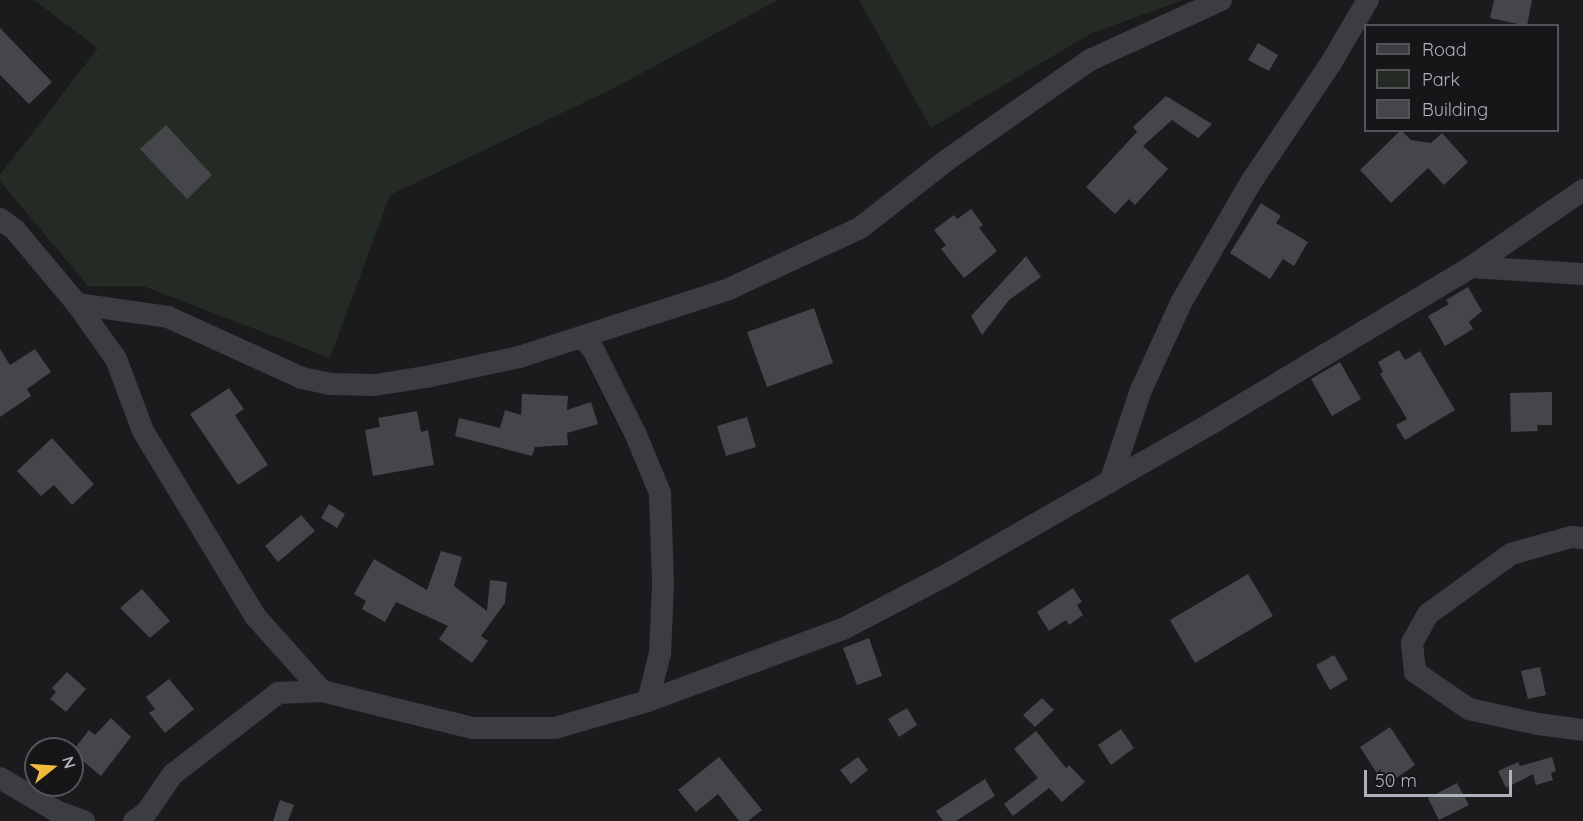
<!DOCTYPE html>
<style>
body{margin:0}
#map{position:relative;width:1583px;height:821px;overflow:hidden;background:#1b1b1d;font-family:Quicksand,sans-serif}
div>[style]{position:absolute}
.green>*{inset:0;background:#232b24}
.building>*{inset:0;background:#45464a}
.minor>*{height:22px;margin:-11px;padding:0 11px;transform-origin:11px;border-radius:11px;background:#3c3d42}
span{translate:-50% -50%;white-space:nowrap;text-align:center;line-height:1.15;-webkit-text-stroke:4.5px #161618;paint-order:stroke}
.legend{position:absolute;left:1364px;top:24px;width:195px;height:108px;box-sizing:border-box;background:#161618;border:2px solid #53545a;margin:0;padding:8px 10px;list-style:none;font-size:18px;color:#aeb2bc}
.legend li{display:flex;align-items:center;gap:12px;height:30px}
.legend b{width:30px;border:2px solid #53545a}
.north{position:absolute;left:24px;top:737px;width:60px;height:60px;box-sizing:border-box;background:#161618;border:2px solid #53545a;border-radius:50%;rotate:73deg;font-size:16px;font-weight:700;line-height:24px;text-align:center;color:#aeb2bc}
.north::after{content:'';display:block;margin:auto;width:21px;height:27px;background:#f1bb3f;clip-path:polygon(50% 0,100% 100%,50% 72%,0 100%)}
.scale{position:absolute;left:1364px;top:770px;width:148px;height:27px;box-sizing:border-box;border:3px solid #aeb2bc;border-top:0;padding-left:8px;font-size:18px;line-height:21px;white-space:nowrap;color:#aeb2bc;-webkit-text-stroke:4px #161618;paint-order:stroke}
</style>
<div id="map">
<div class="green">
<i style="clip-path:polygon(34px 0,778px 0,612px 89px,390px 195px,330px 358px,143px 286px,88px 286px,0 181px,0 175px,98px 48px)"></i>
<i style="clip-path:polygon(859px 0,1183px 0,1092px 33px,931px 128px)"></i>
</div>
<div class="building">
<i style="clip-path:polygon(1494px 0,1532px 0,1527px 26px,1490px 18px)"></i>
<i style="clip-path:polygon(0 28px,52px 82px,29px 104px,0 75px)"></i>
<i style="clip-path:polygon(1258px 43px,1278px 55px,1269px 71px,1248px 60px)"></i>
<i style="clip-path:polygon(1166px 96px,1212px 124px,1198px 138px,1172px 120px,1143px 146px,1168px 169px,1135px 205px,1129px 199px,1115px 214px,1086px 187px,1137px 132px,1133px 127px)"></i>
<i style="clip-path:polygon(166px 125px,212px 175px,187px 199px,140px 149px)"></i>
<i style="clip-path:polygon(1401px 130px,1411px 140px,1431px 143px,1442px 133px,1468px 162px,1444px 185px,1428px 168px,1391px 203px,1360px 170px)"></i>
<i style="clip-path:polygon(1261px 203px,1281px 216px,1276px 223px,1308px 242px,1294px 266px,1283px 259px,1270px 279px,1230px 253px)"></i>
<i style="clip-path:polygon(971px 209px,983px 225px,979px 228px,997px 251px,964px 278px,941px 249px,946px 245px,934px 230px,954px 215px,957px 219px)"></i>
<i style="clip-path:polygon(1026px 256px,1041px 277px,1009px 300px,982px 335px,971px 316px)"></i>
<i style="clip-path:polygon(1468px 287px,1482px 311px,1469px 322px,1473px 329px,1445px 346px,1428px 316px,1449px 304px,1446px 300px)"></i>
<i style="clip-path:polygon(814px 308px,833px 363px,767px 387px,747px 332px)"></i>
<i style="clip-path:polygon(0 349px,10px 365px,35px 349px,51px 372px,27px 389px,31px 396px,0 417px)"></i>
<i style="clip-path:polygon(1399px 350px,1405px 360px,1420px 351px,1455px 410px,1405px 440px,1396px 425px,1407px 419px,1380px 374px,1383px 372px,1378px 362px)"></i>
<i style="clip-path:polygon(1340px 362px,1361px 399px,1332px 416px,1311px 379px)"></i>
<i style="clip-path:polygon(229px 388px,244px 409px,235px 415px,268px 465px,238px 485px,190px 414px)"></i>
<i style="clip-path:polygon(1552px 392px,1552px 425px,1537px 425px,1538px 431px,1511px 432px,1510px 393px)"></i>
<i style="clip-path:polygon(522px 394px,568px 396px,567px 410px,591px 402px,598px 424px,567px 433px,568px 445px,535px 447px,532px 456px,455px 436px,459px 418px,500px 428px,505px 410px,521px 415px)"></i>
<i style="clip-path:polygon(417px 411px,421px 432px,428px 430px,434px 465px,373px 476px,365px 430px,380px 427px,378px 418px)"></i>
<i style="clip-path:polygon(747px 417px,756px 447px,726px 456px,717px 426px)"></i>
<i style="clip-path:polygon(52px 438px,94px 484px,72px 505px,54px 485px,41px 496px,17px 471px)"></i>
<i style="clip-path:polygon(329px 504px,345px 514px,337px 528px,321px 518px)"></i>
<i style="clip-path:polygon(301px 515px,315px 531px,278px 562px,265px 546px)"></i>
<i style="clip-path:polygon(441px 551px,462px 557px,454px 586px,487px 611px,490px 580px,507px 582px,505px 603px,481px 636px,488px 641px,472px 663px,439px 639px,448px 626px,396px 602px,385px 622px,362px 609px,366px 601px,354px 594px,374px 559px,427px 590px)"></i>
<i style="clip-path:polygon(1248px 574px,1273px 616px,1195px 663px,1170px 620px)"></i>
<i style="clip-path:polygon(1073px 588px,1082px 602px,1077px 605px,1083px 615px,1069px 625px,1066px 620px,1049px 631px,1037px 612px)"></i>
<i style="clip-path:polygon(142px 589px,170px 621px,150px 638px,120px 608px)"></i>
<i style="clip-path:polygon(869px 638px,882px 676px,857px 685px,843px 648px)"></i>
<i style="clip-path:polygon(1334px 655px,1348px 679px,1330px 690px,1316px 665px)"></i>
<i style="clip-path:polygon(1540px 667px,1546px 695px,1528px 699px,1521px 671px)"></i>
<i style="clip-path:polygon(67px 672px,86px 689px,66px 712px,50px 699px,56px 692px,52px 688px)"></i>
<i style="clip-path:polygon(169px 679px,194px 709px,165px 733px,149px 713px,155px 709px,146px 697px)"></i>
<i style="clip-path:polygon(1042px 698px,1054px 710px,1035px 727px,1023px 715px)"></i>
<i style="clip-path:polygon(907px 708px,917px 725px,899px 737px,888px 719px)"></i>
<i style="clip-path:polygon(111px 718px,131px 737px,101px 776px,72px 752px,89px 730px,95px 735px)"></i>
<i style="clip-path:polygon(1390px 727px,1415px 765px,1385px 786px,1360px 747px)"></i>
<i style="clip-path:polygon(1121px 729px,1134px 748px,1111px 765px,1098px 745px)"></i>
<i style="clip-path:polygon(1036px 731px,1066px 768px,1069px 765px,1085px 782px,1062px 802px,1049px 788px,1013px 816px,1004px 804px,1038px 778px,1014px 749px)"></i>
<i style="clip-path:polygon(719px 757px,762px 810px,748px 821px,739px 821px,718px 794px,696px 812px,678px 790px)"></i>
<i style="clip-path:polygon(858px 757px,868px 770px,851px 784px,840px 770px)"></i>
<i style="clip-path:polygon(1552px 757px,1556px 771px,1551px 773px,1553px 780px,1536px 785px,1533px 774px,1506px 788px,1498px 771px,1518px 762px,1520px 766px)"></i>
<i style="clip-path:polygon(985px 779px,995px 796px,956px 821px,943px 821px,936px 811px)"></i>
<i style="clip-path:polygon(1457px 783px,1469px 805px,1439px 820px,1428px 798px)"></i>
<i style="clip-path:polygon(280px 800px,294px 805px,288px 821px,273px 821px)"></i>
</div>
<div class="minor">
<i style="left:0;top:219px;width:19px;rotate:36deg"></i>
<i style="left:15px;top:230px;width:97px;rotate:50deg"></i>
<i style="left:77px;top:304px;width:67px;rotate:54.7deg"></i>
<i style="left:116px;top:359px;width:77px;rotate:69.4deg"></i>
<i style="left:143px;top:431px;width:216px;rotate:58.8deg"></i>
<i style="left:255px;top:616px;width:101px;rotate:48.2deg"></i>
<i style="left:1471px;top:267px;width:112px;rotate:3.6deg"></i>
<i style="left:77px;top:304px;width:92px;rotate:8.1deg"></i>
<i style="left:168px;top:317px;width:147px;rotate:24.5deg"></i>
<i style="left:302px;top:378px;width:29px;rotate:12deg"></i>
<i style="left:330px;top:384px;width:45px;rotate:1.3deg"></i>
<i style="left:375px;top:385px;width:52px;rotate:-8.9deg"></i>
<i style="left:426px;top:377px;width:95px;rotate:-12.1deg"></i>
<i style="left:519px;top:357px;width:221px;rotate:-17.9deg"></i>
<i style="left:729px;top:289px;width:145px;rotate:-25deg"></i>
<i style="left:860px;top:228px;width:110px;rotate:-38deg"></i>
<i style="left:947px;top:160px;width:174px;rotate:-35deg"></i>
<i style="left:1090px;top:60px;width:144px;rotate:-24.6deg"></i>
<i style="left:582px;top:337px;width:18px;rotate:49deg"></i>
<i style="left:594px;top:351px;width:94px;rotate:63.4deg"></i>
<i style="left:636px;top:435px;width:63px;rotate:67.5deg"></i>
<i style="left:660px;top:493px;width:92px;rotate:88.1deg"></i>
<i style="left:663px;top:585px;width:68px;rotate:92.5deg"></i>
<i style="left:660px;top:653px;width:49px;rotate:104deg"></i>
<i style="left:1110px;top:482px;width:97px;rotate:-71.4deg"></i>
<i style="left:1141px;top:390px;width:98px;rotate:-65.3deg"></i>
<i style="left:1182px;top:301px;width:138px;rotate:-59.9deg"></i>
<i style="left:1251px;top:182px;width:143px;rotate:-56.1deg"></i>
<i style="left:1331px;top:63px;width:73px;rotate:-59.6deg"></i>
<i style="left:1583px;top:538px;width:12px;rotate:-175deg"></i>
<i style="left:1571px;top:537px;width:62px;rotate:164.2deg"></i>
<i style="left:1511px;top:554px;width:102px;rotate:144.1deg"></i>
<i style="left:1428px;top:614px;width:33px;rotate:119deg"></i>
<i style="left:1412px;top:643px;width:29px;rotate:84deg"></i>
<i style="left:1415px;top:672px;width:65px;rotate:34.4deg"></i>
<i style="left:1469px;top:709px;width:71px;rotate:12.3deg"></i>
<i style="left:1538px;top:724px;width:45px;rotate:7.6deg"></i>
<i style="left:0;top:778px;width:65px;rotate:30.5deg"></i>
<i style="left:56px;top:811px;width:30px;rotate:20deg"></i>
<i style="left:134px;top:821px;width:14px;rotate:-34deg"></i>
<i style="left:146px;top:813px;width:47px;rotate:-55.3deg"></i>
<i style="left:173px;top:774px;width:133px;rotate:-37.6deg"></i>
<i style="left:278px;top:693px;width:44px;rotate:-2.6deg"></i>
<i style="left:322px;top:691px;width:155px;rotate:13.8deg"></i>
<i style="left:473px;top:728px;width:82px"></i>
<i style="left:555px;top:728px;width:97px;rotate:-16.2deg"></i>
<i style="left:648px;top:701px;width:208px;rotate:-20.3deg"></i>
<i style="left:843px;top:629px;width:121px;rotate:-27.6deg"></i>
<i style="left:950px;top:573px;width:305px;rotate:-29.8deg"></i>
<i style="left:1215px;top:421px;width:299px;rotate:-31deg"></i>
<i style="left:1471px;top:267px;width:136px;rotate:-34.5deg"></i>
</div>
<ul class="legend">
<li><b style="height:8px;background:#3c3d42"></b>Road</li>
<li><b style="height:16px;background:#232b24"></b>Park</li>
<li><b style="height:16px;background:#45464a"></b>Building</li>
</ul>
<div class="north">N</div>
<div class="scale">50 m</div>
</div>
